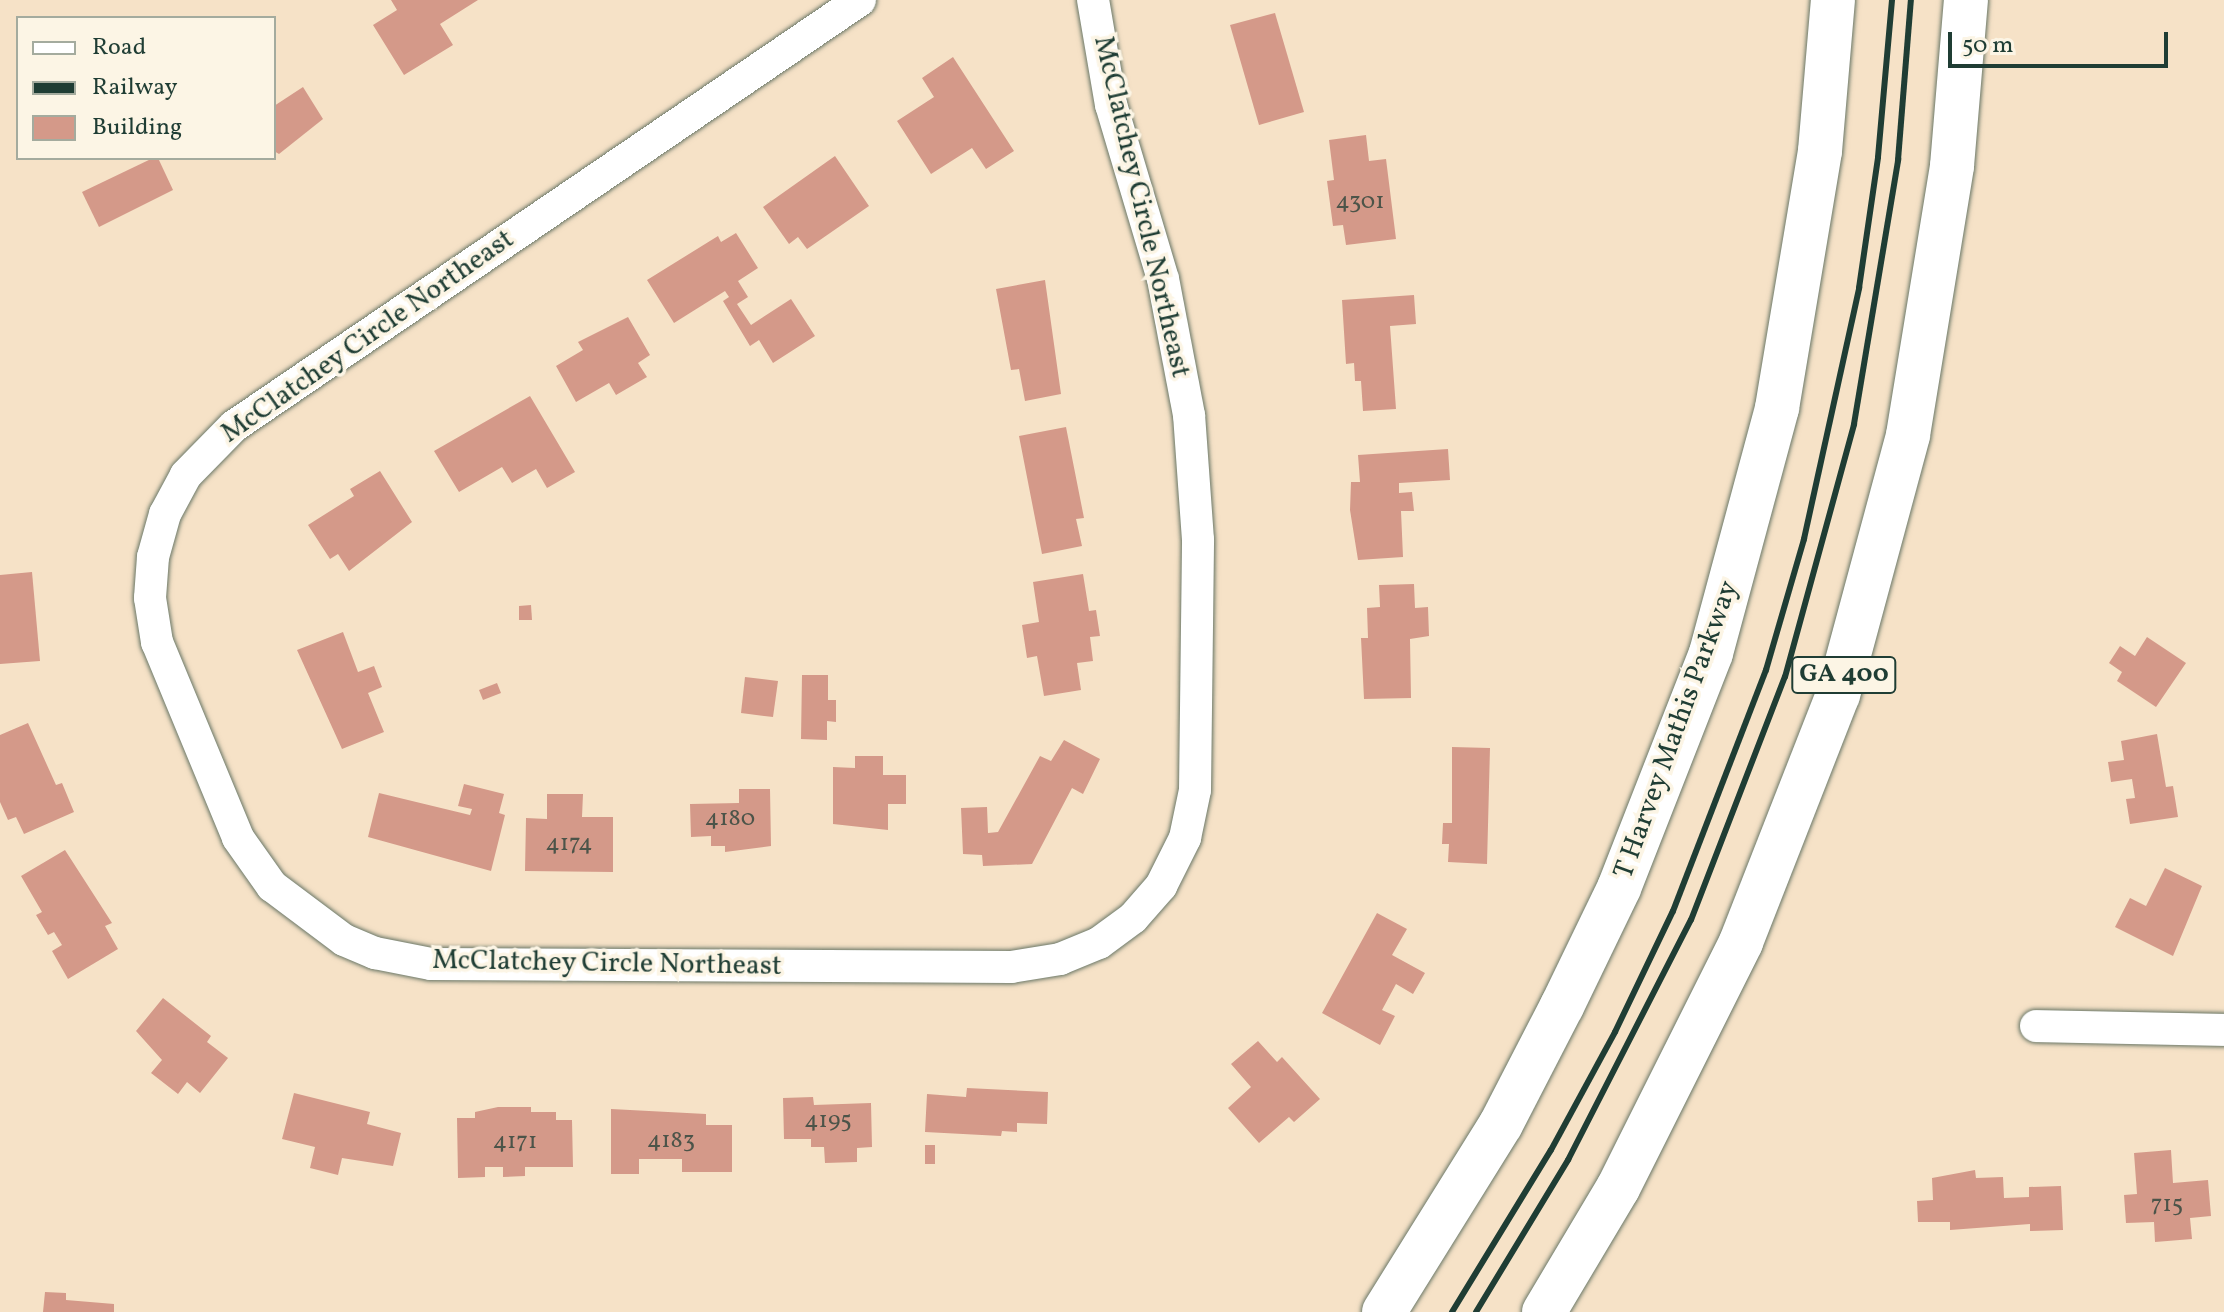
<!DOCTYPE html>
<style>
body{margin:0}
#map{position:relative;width:2224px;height:1312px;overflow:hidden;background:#f6e2c7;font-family:Vollkorn,serif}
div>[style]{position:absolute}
.building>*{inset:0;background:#d49989}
.roads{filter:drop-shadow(0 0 2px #6a7767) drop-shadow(0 0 2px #6a7767)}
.minor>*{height:32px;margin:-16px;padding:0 16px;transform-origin:16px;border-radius:16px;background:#fff}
.motorway>*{height:44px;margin:-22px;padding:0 22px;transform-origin:22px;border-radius:22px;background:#fff}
.rail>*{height:6px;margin:-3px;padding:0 3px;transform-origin:3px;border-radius:3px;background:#1f3d34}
span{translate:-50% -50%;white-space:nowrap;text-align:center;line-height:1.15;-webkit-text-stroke:7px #fcf5e5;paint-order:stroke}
.number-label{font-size:24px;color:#4c5449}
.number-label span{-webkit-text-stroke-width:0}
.shield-label span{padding:2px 6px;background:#fcf5e5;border:2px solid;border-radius:6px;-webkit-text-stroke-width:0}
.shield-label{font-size:26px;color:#1f3d34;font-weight:700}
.street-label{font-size:28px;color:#1f3d34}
.legend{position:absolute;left:16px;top:16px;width:260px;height:144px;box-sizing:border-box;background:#fcf5e5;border:2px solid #a4ab9e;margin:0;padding:10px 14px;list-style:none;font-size:24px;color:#1f3d34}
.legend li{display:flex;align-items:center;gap:16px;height:40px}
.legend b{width:40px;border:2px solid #a4ab9e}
.scale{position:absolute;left:1948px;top:32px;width:220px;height:36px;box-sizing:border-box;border:4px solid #1f3d34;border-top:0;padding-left:10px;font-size:24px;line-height:28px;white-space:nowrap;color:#1f3d34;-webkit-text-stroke:6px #fcf5e5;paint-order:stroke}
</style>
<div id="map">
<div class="building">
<i style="clip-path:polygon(391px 0,478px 0,440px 24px,453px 45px,404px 75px,373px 25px,397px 10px)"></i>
<i style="clip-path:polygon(1275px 13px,1304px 112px,1259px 125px,1230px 25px)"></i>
<i style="clip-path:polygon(953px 57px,1014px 151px,986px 169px,972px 148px,931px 174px,897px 121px,934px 97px,922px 78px)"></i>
<i style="clip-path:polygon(303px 87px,323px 119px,279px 154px,274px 151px,274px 106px)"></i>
<i style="clip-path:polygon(1366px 135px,1369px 161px,1386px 159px,1396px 239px,1346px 245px,1343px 225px,1333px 226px,1327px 181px,1334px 180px,1329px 140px)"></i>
<i style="clip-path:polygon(835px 156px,869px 206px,807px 249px,798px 237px,789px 244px,763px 207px)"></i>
<i style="clip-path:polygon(153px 158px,158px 158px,173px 190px,99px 227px,82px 192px)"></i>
<i style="clip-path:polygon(736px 233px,758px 268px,738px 281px,748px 297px,737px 304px,751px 325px,791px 299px,815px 336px,773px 363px,759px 340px,750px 346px,723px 301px,729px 297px,725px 291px,674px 323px,647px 280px,718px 236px,721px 242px)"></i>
<i style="clip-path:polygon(1045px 280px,1061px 394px,1025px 401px,1019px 369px,1011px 370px,996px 289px)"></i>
<i style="clip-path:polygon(1414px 295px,1416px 324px,1390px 326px,1396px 409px,1363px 411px,1361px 381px,1355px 381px,1354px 363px,1346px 364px,1342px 300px)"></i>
<i style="clip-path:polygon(628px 317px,650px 355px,638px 363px,647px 377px,616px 395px,609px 383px,576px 402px,556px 366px,583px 350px,578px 342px)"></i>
<i style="clip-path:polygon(530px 396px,575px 472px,547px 488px,536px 469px,512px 483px,502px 467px,459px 492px,434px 451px)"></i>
<i style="clip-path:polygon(1066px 427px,1084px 518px,1076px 519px,1082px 546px,1042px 554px,1019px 436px)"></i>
<i style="clip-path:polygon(1448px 449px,1450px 480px,1399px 483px,1399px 493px,1412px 492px,1414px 511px,1401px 511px,1403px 557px,1358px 560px,1350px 510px,1351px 482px,1360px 482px,1358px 455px)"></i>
<i style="clip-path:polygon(380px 471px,412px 522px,349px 571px,338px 554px,330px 559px,308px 525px,354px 496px,350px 489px)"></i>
<i style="clip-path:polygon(32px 572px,40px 661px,0 664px,0 575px)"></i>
<i style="clip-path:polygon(1083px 574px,1089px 611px,1096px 610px,1100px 636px,1090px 637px,1093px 661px,1077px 663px,1081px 690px,1044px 696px,1037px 656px,1027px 658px,1022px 625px,1039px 622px,1033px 582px)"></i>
<i style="clip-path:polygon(1414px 584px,1415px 608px,1428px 607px,1429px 636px,1410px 639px,1411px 698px,1364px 699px,1361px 638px,1368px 638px,1367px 608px,1380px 607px,1379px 585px)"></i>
<i style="clip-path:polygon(531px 605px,532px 620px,519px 620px,519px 606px)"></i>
<i style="clip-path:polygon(343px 632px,358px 672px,374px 666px,382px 687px,368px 693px,384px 732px,342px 749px,297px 650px)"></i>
<i style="clip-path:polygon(2147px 637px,2186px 663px,2156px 707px,2117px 681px,2122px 672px,2109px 663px,2120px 646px,2135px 656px)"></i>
<i style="clip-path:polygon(802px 675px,828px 675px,828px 700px,836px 700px,836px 722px,827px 721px,827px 740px,801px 739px)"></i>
<i style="clip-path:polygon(745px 677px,778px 681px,773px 717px,741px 713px)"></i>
<i style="clip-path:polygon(497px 683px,501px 693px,483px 700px,479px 690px)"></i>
<i style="clip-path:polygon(28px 723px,56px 785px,62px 783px,74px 812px,24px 834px,16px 817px,8px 820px,0 802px,0 735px)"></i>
<i style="clip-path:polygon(2157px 734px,2166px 787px,2173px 786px,2178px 817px,2130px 824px,2126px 799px,2135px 798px,2132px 779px,2111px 782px,2108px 762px,2124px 760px,2121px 741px)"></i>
<i style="clip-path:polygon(1064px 740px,1100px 759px,1083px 794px,1072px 788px,1032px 864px,983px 866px,982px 855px,963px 854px,961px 808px,987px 807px,988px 833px,998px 832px,1040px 756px,1051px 761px)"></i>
<i style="clip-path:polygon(1452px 747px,1490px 748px,1487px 864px,1448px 862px,1449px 844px,1442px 844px,1443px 823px,1452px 823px)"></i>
<i style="clip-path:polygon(855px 756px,883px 756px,883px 775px,906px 775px,906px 804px,888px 804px,888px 830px,833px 824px,833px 767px,855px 768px)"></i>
<i style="clip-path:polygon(464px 784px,504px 794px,499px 813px,505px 815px,491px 871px,368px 837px,379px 793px,470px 815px,472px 809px,458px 806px)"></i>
<i style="clip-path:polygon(739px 789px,770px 789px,771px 846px,725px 852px,725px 846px,711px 846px,711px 836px,691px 837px,690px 804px,739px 803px)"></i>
<i style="clip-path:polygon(547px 794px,583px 794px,582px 817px,613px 817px,613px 872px,525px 871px,526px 818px,547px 819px)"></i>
<i style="clip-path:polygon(65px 850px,112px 923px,105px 926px,118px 949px,68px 979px,52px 951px,62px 945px,54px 932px,48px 935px,36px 915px,42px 912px,21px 876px)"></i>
<i style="clip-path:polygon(2165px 868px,2202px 886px,2173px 956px,2115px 927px,2130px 898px,2146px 906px)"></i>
<i style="clip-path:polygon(1377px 913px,1407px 929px,1392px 955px,1425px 973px,1413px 994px,1396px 984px,1382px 1010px,1395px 1016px,1380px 1045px,1322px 1013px)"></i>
<i style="clip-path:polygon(163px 998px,211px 1036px,207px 1042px,228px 1058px,200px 1093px,187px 1082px,178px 1094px,151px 1073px,162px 1060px,136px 1031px)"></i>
<i style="clip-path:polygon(1258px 1041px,1277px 1062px,1282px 1057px,1320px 1099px,1294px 1122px,1289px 1117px,1259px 1143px,1228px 1108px,1251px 1087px,1231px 1064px)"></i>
<i style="clip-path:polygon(967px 1088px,1048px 1092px,1047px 1124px,1017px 1123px,1017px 1132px,1002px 1131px,1001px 1136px,925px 1132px,927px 1094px,966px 1097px)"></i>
<i style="clip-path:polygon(294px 1093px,370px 1112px,367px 1124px,401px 1133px,393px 1166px,342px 1158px,338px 1175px,310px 1168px,315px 1147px,282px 1139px)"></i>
<i style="clip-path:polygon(813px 1097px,814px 1105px,871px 1103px,872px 1147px,857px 1148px,857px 1162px,825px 1163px,824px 1147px,811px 1147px,811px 1139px,784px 1139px,783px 1098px)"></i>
<i style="clip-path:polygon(498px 1107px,531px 1107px,531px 1112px,556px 1112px,556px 1120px,572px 1120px,573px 1167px,525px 1167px,525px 1176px,503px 1177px,503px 1167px,485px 1167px,485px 1177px,458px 1178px,457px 1118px,475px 1118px,475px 1112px)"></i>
<i style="clip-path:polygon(611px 1109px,706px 1114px,706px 1125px,732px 1125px,732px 1172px,682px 1172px,682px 1159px,639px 1159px,639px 1174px,611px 1174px)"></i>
<i style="clip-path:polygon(925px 1145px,935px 1145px,935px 1164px,925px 1164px)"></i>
<i style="clip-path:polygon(2171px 1150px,2173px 1183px,2208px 1180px,2211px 1216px,2190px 1218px,2192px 1239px,2155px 1242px,2154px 1222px,2126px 1223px,2124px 1195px,2137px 1194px,2134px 1153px)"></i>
<i style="clip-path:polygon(1975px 1170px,1976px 1178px,2003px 1177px,2004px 1198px,2029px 1197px,2029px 1187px,2061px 1186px,2063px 1230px,2030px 1231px,2030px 1224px,1950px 1230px,1950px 1222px,1918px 1222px,1917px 1201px,1933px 1200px,1932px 1178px)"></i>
<i style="clip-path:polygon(45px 1292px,66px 1293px,66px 1300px,114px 1304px,114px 1312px,43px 1312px)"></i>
</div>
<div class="roads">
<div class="minor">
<i style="left:860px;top:0;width:757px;rotate:145.76deg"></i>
<i style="left:234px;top:426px;width:69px;rotate:134.4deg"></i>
<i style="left:186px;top:475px;width:44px;rotate:118.3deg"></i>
<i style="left:165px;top:514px;width:45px;rotate:105.6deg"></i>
<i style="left:153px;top:557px;width:41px;rotate:94.2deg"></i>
<i style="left:150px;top:598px;width:45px;rotate:81deg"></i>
<i style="left:157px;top:642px;width:212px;rotate:67.5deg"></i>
<i style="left:238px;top:838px;width:59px;rotate:54.7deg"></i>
<i style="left:272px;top:886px;width:90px;rotate:36.9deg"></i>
<i style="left:344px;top:940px;width:34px;rotate:23deg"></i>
<i style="left:375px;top:953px;width:57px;rotate:11.1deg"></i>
<i style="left:431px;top:964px;width:580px;rotate:0.3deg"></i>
<i style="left:1011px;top:967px;width:50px;rotate:-9.3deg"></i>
<i style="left:1060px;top:959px;width:42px;rotate:-22.3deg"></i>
<i style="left:1099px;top:943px;width:42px;rotate:-36.3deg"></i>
<i style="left:1133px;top:918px;width:43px;rotate:-48.8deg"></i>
<i style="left:1161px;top:886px;width:54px;rotate:-63.4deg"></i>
<i style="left:1185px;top:838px;width:49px;rotate:-78.2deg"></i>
<i style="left:1195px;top:790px;width:250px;rotate:-89.3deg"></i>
<i style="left:1198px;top:540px;width:125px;rotate:-94.1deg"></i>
<i style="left:1189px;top:415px;width:138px;rotate:-100.8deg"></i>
<i style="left:1163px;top:279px;width:182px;rotate:-106.6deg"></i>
<i style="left:1111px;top:105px;width:107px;rotate:-99.7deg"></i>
<i style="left:2036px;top:1026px;width:188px;rotate:1.2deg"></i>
</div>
<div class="motorway">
<i style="left:1384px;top:1312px;width:221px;rotate:-58.1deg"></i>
<i style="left:1501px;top:1124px;width:133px;rotate:-62.7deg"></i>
<i style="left:1562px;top:1006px;width:131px;rotate:-64.2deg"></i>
<i style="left:1619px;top:888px;width:252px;rotate:-68.6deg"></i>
<i style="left:1711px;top:653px;width:254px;rotate:-74.9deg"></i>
<i style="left:1777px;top:408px;width:261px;rotate:-80.5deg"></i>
<i style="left:1820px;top:151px;width:152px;rotate:-85.1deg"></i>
<i style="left:1544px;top:1312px;width:144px;rotate:-59.2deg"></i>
<i style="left:1618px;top:1188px;width:275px;rotate:-63.4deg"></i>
<i style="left:1741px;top:942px;width:265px;rotate:-68.6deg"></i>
<i style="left:1838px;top:695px;width:269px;rotate:-74.9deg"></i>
<i style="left:1908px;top:435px;width:273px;rotate:-80.7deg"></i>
<i style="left:1952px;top:166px;width:167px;rotate:-85.2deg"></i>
</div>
</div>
<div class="rail">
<i style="left:1452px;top:1312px;width:190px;rotate:-58.6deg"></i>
<i style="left:1551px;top:1150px;width:134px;rotate:-61.5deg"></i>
<i style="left:1615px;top:1032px;width:134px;rotate:-64.4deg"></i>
<i style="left:1673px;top:911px;width:258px;rotate:-68.9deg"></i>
<i style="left:1766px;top:670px;width:136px;rotate:-73.8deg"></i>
<i style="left:1804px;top:539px;width:257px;rotate:-77.6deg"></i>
<i style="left:1859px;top:288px;width:132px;rotate:-81.7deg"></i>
<i style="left:1878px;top:157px;width:158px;rotate:-84.9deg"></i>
<i style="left:1476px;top:1312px;width:178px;rotate:-58.8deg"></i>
<i style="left:1568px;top:1160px;width:270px;rotate:-62.9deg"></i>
<i style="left:1691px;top:920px;width:261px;rotate:-68.9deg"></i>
<i style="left:1785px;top:677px;width:262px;rotate:-74.7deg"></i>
<i style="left:1854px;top:424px;width:268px;rotate:-80.5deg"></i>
<i style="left:1898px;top:160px;width:161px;rotate:-85.4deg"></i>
</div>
<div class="number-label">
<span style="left:1360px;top:203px">4301</span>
<span style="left:730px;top:820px">4180</span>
<span style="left:569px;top:845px">4174</span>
<span style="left:828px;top:1122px">4195</span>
<span style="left:671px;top:1142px">4183</span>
<span style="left:515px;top:1143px">4171</span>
<span style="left:2167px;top:1206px">715</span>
</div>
<div class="shield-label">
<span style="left:1844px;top:675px">GA 400</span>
</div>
<div class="street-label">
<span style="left:1141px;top:207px;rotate:77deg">McClatchey Circle Northeast</span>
<span style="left:368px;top:337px;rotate:-35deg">McClatchey Circle Northeast</span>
<span style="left:1677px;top:730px;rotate:-70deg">T Harvey Mathis Parkway</span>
<span style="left:607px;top:964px;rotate:1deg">McClatchey Circle Northeast</span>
</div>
<ul class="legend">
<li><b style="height:10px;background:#fff"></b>Road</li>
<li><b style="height:10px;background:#1f3d34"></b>Railway</li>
<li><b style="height:22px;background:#d49989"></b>Building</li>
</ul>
<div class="scale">50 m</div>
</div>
